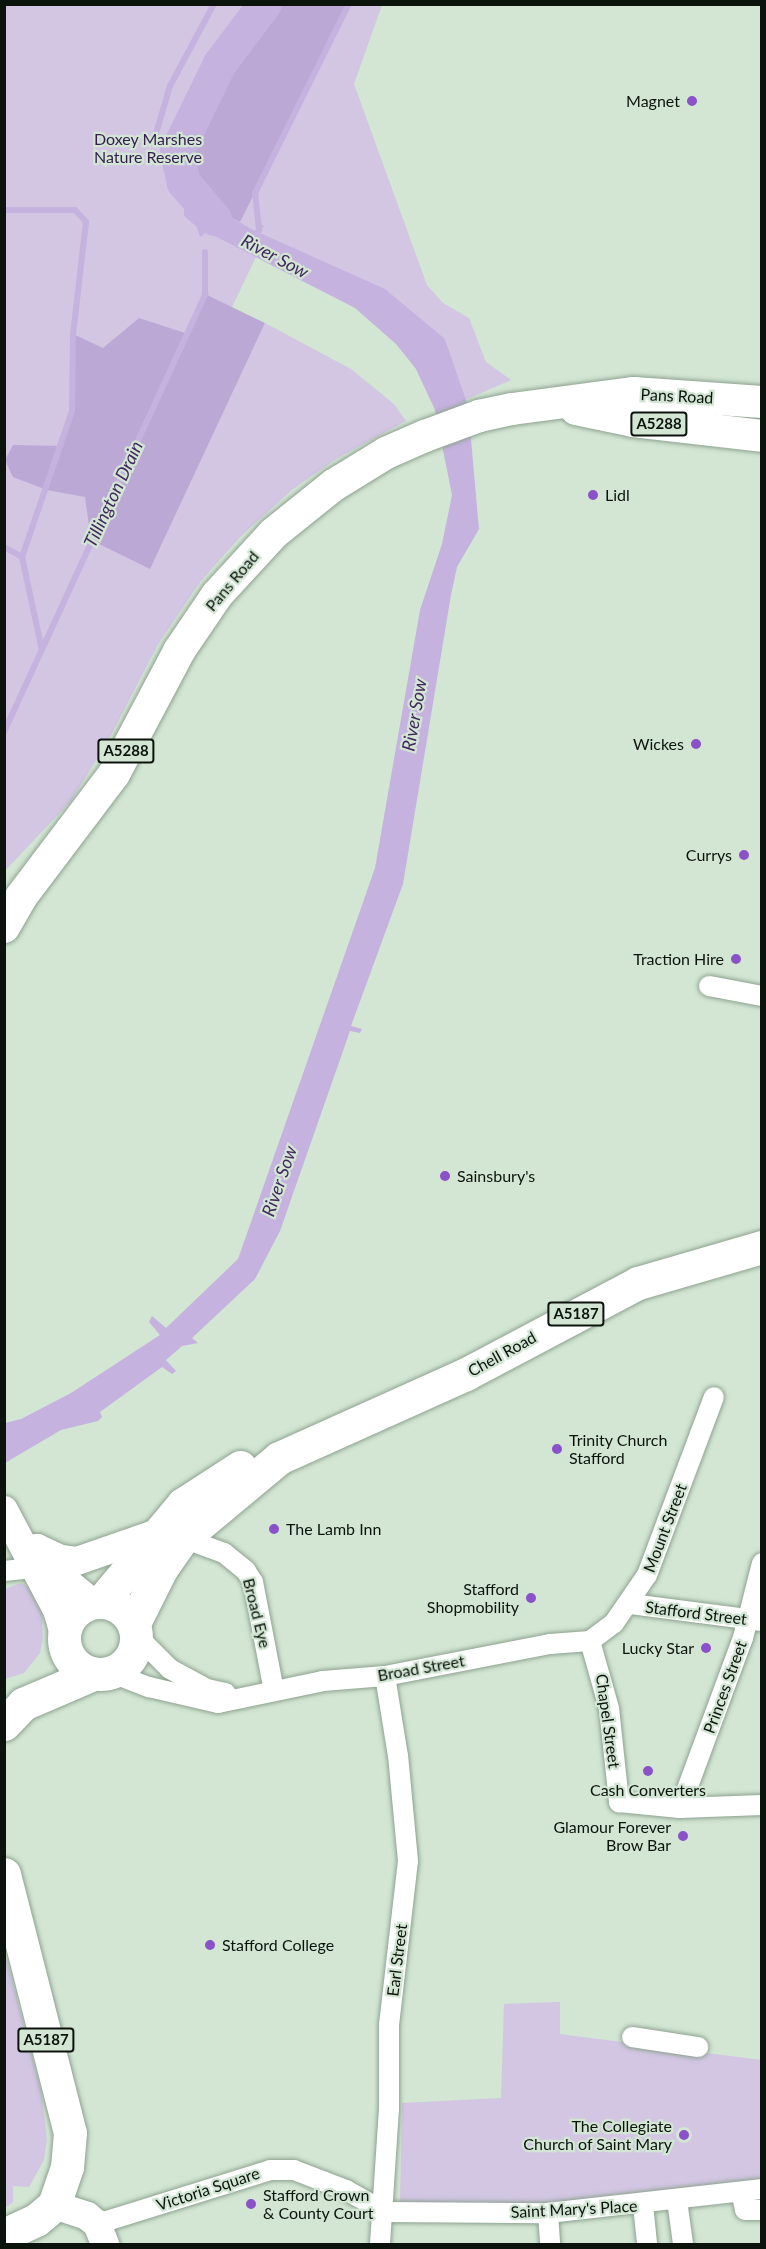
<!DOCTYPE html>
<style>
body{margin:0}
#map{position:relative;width:766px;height:2249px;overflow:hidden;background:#d2e6d3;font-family:Lato,sans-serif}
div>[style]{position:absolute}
.green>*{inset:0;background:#d2c6e3}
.forest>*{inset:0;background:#bba8d4}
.water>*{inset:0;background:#c5b2df}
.stream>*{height:6px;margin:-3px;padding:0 3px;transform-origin:3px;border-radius:3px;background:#c5b2df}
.river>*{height:34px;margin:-17px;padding:0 17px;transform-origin:17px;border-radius:17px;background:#c5b2df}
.roads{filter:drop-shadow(0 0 2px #8ea290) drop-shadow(0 0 2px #8ea290)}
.street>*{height:20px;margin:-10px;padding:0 10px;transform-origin:10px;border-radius:10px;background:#fff}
.secondary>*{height:28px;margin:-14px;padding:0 14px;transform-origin:14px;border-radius:14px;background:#fff}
.primary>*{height:32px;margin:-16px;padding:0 16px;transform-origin:16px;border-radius:16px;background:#fff}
.highway>*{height:33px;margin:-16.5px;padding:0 16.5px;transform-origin:16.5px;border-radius:16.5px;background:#fff}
.highway>.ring{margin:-16.5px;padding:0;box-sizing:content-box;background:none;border:33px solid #fff;border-radius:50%}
.dots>*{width:16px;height:16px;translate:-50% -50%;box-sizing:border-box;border:3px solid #d2e6d3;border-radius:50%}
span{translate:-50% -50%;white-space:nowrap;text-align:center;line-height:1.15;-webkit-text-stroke:4.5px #d2e6d3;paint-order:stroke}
.shield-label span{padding:2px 4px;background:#d2e6d3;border:2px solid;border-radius:4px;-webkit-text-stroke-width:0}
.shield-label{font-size:15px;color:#0c130d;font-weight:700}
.poi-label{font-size:16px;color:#0c130d}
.right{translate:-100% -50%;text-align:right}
.left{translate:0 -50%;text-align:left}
.park-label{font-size:16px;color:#351b50}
.street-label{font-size:16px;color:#0c130d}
.water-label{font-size:18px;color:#43295f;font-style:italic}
.frame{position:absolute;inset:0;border:6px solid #0c130d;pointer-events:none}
</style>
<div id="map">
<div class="green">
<i style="clip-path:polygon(5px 5px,382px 5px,354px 84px,427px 285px,443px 303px,469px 318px,486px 362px,511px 380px,465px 400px,445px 339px,266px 236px,232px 307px,150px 568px,265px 323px,351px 369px,394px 404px,406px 421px,336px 459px,293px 489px,241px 536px,200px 582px,157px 646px,108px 741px,71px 801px,4px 872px)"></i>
<i style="clip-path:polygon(21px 1583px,30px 1588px,42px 1609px,43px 1638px,40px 1653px,24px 1673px,5px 1679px,5px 1589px)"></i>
<i style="clip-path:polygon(5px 1953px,41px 2090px,47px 2139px,44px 2160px,29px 2187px,13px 2186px,13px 2202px,5px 2208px)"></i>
<i style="clip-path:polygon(560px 2002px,560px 2034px,761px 2060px,761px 2182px,580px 2205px,400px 2204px,402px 2103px,501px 2098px,504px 2004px)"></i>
</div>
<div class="forest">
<i style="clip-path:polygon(265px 5px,349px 5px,240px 222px,223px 213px,209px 192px,184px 183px,177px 152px,220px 64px)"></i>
<i style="clip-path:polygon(205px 294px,265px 323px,150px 569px,91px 540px,85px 497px,47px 490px,13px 477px,5px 460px,13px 445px,61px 446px,72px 410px,73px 334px,103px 348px,139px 318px,185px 333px)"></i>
</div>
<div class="water">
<i style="clip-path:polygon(184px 183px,209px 192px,223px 213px,255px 231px,259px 223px,264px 226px,260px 233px,385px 289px,445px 339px,468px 406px,479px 529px,457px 567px,451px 595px,403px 884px,351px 1026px,362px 1029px,360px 1033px,350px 1031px,280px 1231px,255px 1279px,192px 1338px,198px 1343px,182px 1346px,166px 1360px,176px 1371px,172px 1374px,162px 1367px,100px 1412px,102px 1417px,98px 1421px,61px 1430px,5px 1463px,5px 1423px,21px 1419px,71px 1393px,160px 1335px,149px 1322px,152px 1316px,166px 1328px,238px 1259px,375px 868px,420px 610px,442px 544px,452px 495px,435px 410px,416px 369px,396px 344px,355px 308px,207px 232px,200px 237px,197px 227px,184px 216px)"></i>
</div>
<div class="stream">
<i style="left:155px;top:137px;width:53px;rotate:-73.6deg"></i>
<i style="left:170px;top:86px;width:93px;rotate:-61.8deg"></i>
<i style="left:4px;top:210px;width:71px"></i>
<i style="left:75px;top:210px;width:16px;rotate:47deg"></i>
<i style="left:86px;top:222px;width:113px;rotate:96.6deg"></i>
<i style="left:73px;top:334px;width:77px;rotate:90.7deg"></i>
<i style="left:72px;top:411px;width:154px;rotate:108.9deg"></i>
<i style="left:259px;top:230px;width:37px;rotate:-96deg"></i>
<i style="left:255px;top:193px;width:211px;rotate:-63.6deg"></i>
<i style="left:4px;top:547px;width:21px;rotate:29deg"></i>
<i style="left:22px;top:557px;width:95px;rotate:77.9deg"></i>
<i style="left:4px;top:732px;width:482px;rotate:-65.3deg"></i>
<i style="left:205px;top:294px;width:42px;rotate:-90deg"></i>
</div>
<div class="river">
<i style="left:215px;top:219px;width:48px;rotate:-130.7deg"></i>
<i style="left:184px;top:183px;width:32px;rotate:-103deg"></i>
<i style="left:177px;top:152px;width:98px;rotate:-64deg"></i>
<i style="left:220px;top:64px;width:75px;rotate:-53.1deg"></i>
</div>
<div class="roads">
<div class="street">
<i style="left:709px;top:986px;width:54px;rotate:10.7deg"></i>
<i style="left:183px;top:1538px;width:44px;rotate:20.1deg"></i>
<i style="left:224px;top:1553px;width:28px;rotate:39deg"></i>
<i style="left:246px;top:1571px;width:13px;rotate:58deg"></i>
<i style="left:253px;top:1582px;width:111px;rotate:79.1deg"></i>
<i style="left:4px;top:1571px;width:29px;rotate:-6deg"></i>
<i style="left:631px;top:1604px;width:132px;rotate:7.4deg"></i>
<i style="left:137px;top:1636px;width:47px;rotate:45deg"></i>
<i style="left:170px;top:1669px;width:42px;rotate:28.4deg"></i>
<i style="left:207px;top:1689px;width:19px;rotate:12deg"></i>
<i style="left:590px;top:1641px;width:70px;rotate:74.2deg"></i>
<i style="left:609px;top:1708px;width:95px;rotate:83.9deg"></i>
<i style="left:619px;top:1802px;width:61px;rotate:5.6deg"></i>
<i style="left:680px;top:1808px;width:82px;rotate:-2.1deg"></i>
<i style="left:590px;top:1641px;width:30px;rotate:-37deg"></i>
<i style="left:614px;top:1623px;width:58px;rotate:-55.5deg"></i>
<i style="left:647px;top:1575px;width:190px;rotate:-69.4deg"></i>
<i style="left:112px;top:1673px;width:40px;rotate:21deg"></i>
<i style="left:149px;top:1687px;width:71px;rotate:13.1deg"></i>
<i style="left:218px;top:1703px;width:107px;rotate:-11.8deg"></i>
<i style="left:323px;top:1681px;width:62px;rotate:-4.6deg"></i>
<i style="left:385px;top:1676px;width:168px;rotate:-11deg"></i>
<i style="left:550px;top:1644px;width:40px;rotate:-4.3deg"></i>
<i style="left:680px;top:1808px;width:181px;rotate:-69.7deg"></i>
<i style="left:743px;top:1638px;width:77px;rotate:-75.8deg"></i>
<i style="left:632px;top:2037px;width:67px;rotate:8.6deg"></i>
<i style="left:741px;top:2192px;width:18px;rotate:77deg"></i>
<i style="left:745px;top:2210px;width:17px"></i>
<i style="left:677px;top:2200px;width:44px;rotate:82.2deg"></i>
<i style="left:643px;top:2205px;width:39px;rotate:84deg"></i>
<i style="left:548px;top:2213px;width:31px;rotate:86deg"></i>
<i style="left:97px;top:2224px;width:181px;rotate:-17.3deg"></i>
<i style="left:270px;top:2170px;width:24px"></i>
<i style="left:294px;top:2170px;width:56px;rotate:21deg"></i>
<i style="left:346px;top:2190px;width:45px;rotate:29.4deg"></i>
<i style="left:385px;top:2212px;width:163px;rotate:0.4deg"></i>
<i style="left:548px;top:2213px;width:214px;rotate:-6.4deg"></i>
<i style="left:380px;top:2244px;width:135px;rotate:-86.2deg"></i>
<i style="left:389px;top:2109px;width:84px;rotate:-90deg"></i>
<i style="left:389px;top:2025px;width:165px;rotate:-83.4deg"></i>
<i style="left:408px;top:1861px;width:105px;rotate:-95.4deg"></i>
<i style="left:398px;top:1756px;width:81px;rotate:-99.2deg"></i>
</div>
<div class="secondary">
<i style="left:4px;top:1510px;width:113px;rotate:62.1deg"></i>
<i style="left:57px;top:1610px;width:26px;rotate:74deg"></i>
<i style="left:37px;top:1548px;width:36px;rotate:51deg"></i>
<i style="left:60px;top:1576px;width:43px;rotate:39.3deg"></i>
<i style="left:37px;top:1548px;width:26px;rotate:25deg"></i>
<i style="left:61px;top:1559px;width:16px;rotate:7deg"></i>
<i style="left:77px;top:1561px;width:83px;rotate:-19.1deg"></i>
<i style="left:54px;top:2205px;width:35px;rotate:18deg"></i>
<i style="left:87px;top:2216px;width:13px;rotate:39deg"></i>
<i style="left:97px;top:2224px;width:22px;rotate:68deg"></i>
</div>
<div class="primary">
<i style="left:576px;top:409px;width:58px;rotate:11.9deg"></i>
<i style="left:633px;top:421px;width:130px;rotate:6.6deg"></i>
<i style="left:4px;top:927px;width:34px;rotate:-60deg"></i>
<i style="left:21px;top:897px;width:154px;rotate:-52.9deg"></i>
<i style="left:114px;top:774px;width:139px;rotate:-62.1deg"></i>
<i style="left:179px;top:651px;width:68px;rotate:-55.8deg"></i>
<i style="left:217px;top:595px;width:84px;rotate:-47.4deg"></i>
<i style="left:274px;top:533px;width:77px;rotate:-38.7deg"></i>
<i style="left:334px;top:485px;width:61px;rotate:-31.6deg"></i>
<i style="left:386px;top:453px;width:43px;rotate:-23.6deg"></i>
<i style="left:425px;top:436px;width:58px;rotate:-20.3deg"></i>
<i style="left:479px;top:416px;width:34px;rotate:-12deg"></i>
<i style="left:512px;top:409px;width:123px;rotate:-7.5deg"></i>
<i style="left:634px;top:393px;width:128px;rotate:4deg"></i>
</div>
<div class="highway">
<i class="ring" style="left:64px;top:1602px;width:39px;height:39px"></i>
<i style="left:101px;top:1602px;width:128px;rotate:-50.1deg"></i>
<i style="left:183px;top:1504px;width:68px;rotate:-33deg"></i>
<i style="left:134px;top:1623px;width:60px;rotate:-63.4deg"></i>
<i style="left:161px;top:1569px;width:38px;rotate:-55deg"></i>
<i style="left:183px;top:1538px;width:125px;rotate:-39.8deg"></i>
<i style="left:279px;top:1458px;width:205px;rotate:-24.2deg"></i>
<i style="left:466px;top:1374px;width:195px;rotate:-27.9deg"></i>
<i style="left:638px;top:1283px;width:129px;rotate:-16.2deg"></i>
<i style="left:4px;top:1724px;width:28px;rotate:-46deg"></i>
<i style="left:23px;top:1704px;width:76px;rotate:-23.2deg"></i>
<i style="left:4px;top:1874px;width:267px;rotate:75.7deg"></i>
<i style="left:70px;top:2133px;width:34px;rotate:95deg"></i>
<i style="left:67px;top:2167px;width:40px;rotate:108.9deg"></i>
<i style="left:54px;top:2205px;width:23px;rotate:140deg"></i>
<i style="left:36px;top:2220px;width:35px;rotate:155deg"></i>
</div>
</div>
<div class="dots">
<i style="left:692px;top:101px;background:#8b51c8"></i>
<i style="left:593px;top:495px;background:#8b51c8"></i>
<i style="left:696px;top:744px;background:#8b51c8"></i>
<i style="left:744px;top:855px;background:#8b51c8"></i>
<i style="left:736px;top:959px;background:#8b51c8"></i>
<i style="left:445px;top:1176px;background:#8b51c8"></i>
<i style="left:557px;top:1449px;background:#8b51c8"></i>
<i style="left:274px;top:1529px;background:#8b51c8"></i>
<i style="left:531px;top:1598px;background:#8b51c8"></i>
<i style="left:706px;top:1648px;background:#8b51c8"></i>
<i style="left:648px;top:1771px;background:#8b51c8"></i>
<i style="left:683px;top:1836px;background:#8b51c8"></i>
<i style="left:210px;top:1945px;background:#8b51c8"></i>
<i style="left:684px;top:2135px;background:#8b51c8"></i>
<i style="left:251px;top:2204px;background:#8b51c8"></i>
</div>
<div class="shield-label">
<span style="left:659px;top:424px">A5288</span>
<span style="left:126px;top:751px">A5288</span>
<span style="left:576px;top:1314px">A5187</span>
<span style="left:46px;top:2040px">A5187</span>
</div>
<div class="poi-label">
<span class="right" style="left:680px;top:101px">Magnet</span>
<span class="left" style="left:605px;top:495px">Lidl</span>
<span class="right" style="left:684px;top:744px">Wickes</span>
<span class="right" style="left:732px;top:855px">Currys</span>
<span class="right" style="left:724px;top:959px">Traction Hire</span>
<span class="left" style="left:457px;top:1176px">Sainsbury's</span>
<span class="left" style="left:569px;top:1449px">Trinity Church<br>Stafford</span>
<span class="left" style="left:286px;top:1529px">The Lamb Inn</span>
<span class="right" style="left:519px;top:1598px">Stafford<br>Shopmobility</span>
<span class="right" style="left:694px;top:1648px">Lucky Star</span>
<span style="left:648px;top:1790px">Cash Converters</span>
<span class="right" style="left:671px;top:1836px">Glamour Forever<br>Brow Bar</span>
<span class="left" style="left:222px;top:1945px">Stafford College</span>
<span class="right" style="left:672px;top:2135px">The Collegiate<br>Church of Saint Mary</span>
<span class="left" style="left:263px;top:2204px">Stafford Crown<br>&amp; County Court</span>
</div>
<div class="park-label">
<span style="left:148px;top:148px">Doxey Marshes<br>Nature Reserve</span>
</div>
<div class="street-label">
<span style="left:677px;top:396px;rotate:3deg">Pans Road</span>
<span style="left:232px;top:581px;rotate:-50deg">Pans Road</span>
<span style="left:502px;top:1354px;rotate:-29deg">Chell Road</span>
<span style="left:665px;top:1528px;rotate:-69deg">Mount Street</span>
<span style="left:257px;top:1613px;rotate:76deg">Broad Eye</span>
<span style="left:696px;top:1613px;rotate:7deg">Stafford Street</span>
<span style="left:421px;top:1668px;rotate:-10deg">Broad Street</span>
<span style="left:725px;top:1687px;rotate:-70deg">Princes Street</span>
<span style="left:608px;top:1721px;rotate:82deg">Chapel Street</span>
<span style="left:397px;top:1960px;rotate:-83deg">Earl Street</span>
<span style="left:208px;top:2189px;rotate:-18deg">Victoria Square</span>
<span style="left:574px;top:2209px;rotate:-3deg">Saint Mary's Place</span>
</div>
<div class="water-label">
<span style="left:275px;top:256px;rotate:28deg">River Sow</span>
<span style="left:113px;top:494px;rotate:-65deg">Tillington Drain</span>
<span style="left:414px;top:715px;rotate:-80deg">River Sow</span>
<span style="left:279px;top:1181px;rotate:-71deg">River Sow</span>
</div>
<div class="frame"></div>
</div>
